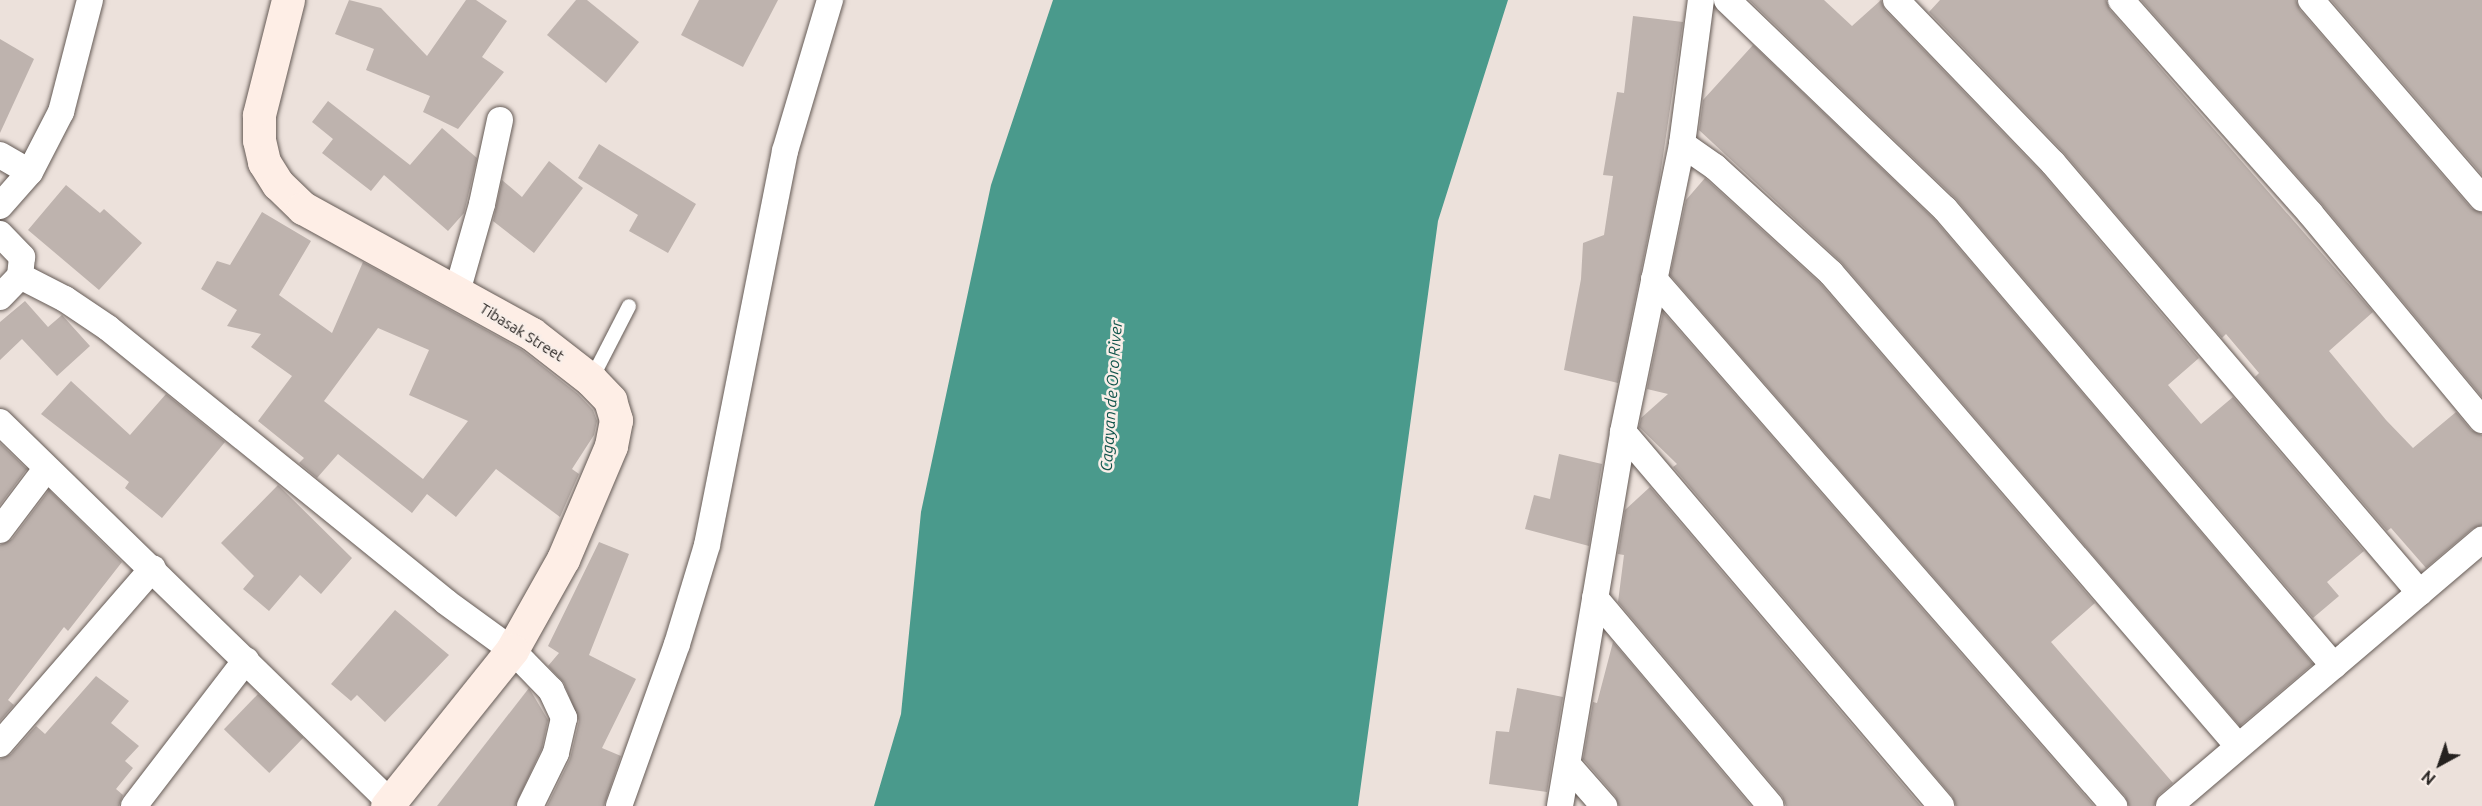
<!DOCTYPE html>
<style>
body{margin:0}
#map{position:relative;width:2482px;height:806px;overflow:hidden;background:#ece1db;font-family:Ubuntu,sans-serif}
div>[style]{position:absolute}
[style*='--x']{left:calc(var(--x)*1px);top:calc(var(--y)*1px);width:calc(var(--w)*1px);rotate:calc(var(--a)*1deg)}
.water>*{inset:0;background:#4a9a8c}
.building>*{inset:0;background:#beb3ae;transform-origin:0 0}
.roads{filter:drop-shadow(0 0 2px #655b56) drop-shadow(0 0 2px #655b56)}
.lane>*{height:14px;margin:-7px;padding:0 7px;transform-origin:7px;border-radius:7px;background:#fff}
.street>*{height:26px;margin:-13px;padding:0 13px;transform-origin:13px;border-radius:13px;background:#fff}
.secondary>*{height:33px;margin:-16.5px;padding:0 16.5px;transform-origin:16.5px;border-radius:16.5px;background:#feeee6}
span{translate:-50% -50%;white-space:nowrap;text-align:center;line-height:1.15;-webkit-text-stroke:5px #f9eee8;paint-order:stroke}
.street-label{font-size:15px;color:#25211f}
.water-label{font-size:16px;color:#11554c;font-style:italic}
.north{position:absolute;left:2410px;top:734px;width:60px;height:60px;-webkit-text-stroke:4px #f9eee8;paint-order:stroke;rotate:220deg;font-size:16px;font-weight:700;line-height:24px;text-align:center;color:#25211f}
.north::after{content:'';display:block;margin:auto;width:21px;height:27px;background:#25211f;clip-path:polygon(50% 0,100% 100%,50% 72%,0 100%)}
</style>
<div id="map">
<div class="water">
<i style="clip-path:polygon(1053px 0,1508px 0,1438px 221px,1358px 806px,874px 806px,901px 714px,921px 512px,991px 185px)"></i>
</div>
<div class="building">
<i style="clip-path:polygon(349px 0,381px 8px,427px 56px,466px 0,476px 0,507px 21px,482px 57px,504px 72px,458px 129px,423px 112px,430px 96px,366px 70px,374px 49px,335px 34px)"></i>
<i style="clip-path:polygon(576px 0,587px 0,639px 42px,606px 83px,547px 35px)"></i>
<i style="clip-path:polygon(699px 0,778px 0,743px 67px,681px 35px)"></i>
<i style="clip-path:polygon(1749px 0,1824px 0,1852px 26px,1881px 0,1885px 10px,2042px 173px,2199px 358px,2168px 385px,2201px 424px,2233px 397px,2364px 551px,2327px 582px,2339px 596px,2313px 618px,1956px 199px)"></i>
<i style="clip-path:polygon(1940px 0,2106px 0,2110px 10px,2373px 312px,2329px 351px,2386px 420px,2413px 448px,2456px 412px,2471px 430px,2482px 435px,2482px 525px,2472px 529px,2426px 568px,2391px 528px,2387px 531px,2255px 377px,2259px 373px,2226px 334px,2222px 338px,2064px 153px,1929px 12px)"></i>
<i style="clip-path:polygon(2141px 0,2296px 0,2300px 10px,2471px 208px,2482px 213px,2482px 397px,2321px 203px)"></i>
<i style="clip-path:polygon(2331px 0,2482px 0,2482px 175px)"></i>
<i style="clip-path:polygon(1633px 16px,1683px 22px,1659px 183px,1618px 383px,1564px 370px,1581px 279px,1583px 243px,1604px 235px,1613px 176px,1603px 175px,1617px 92px,1624px 93px)"></i>
<i style="clip-path:polygon(0 39px,34px 59px,0 133px)"></i>
<i style="clip-path:polygon(1753px 45px,1934px 219px,2313px 664px,2240px 726px,1842px 263px,1699px 130px,1703px 100px)"></i>
<i style="clip-path:polygon(328px 101px,410px 165px,442px 128px,477px 158px,464px 213px,448px 231px,384px 175px,371px 191px,322px 153px,333px 139px,312px 122px)"></i>
<i style="clip-path:polygon(599px 144px,696px 204px,668px 253px,629px 231px,638px 215px,578px 178px)"></i>
<i style="clip-path:polygon(549px 161px,583px 188px,534px 253px,493px 221px,502px 180px,522px 197px)"></i>
<i style="clip-path:polygon(1705px 178px,1820px 283px,2095px 603px,2051px 642px,2173px 783px,2159px 795px,2154px 806px,2129px 806px,2125px 796px,1670px 275px,1686px 200px)"></i>
<i style="clip-path:polygon(66px 185px,100px 213px,104px 209px,142px 243px,99px 290px,28px 230px)"></i>
<i style="clip-path:polygon(evenodd,262px 212px,311px 241px,279px 295px,332px 333px,363px 262px,522px 350px,578px 394px,593px 410px,597px 421px,594px 435px,572px 469px,579px 474px,560px 517px,496px 469px,456px 517px,427px 494px,412px 513px,338px 454px,317px 478px,299px 463px,304px 458px,258px 421px,292px 376px,251px 347px,261px 334px,227px 326px,237px 310px,201px 289px,217px 261px,230px 265px,262px 212px,378px 328px,429px 350px,409px 395px,468px 421px,423px 479px,324px 401px,378px 328px)"></i>
<i style="clip-path:polygon(25px 301px,48px 327px,62px 315px,90px 346px,57px 376px,22px 339px,0 360px,0 322px)"></i>
<i style="clip-path:polygon(1663px 312px,2094px 806px,1956px 806px,1952px 796px,1673px 467px,1677px 464px,1639px 427px,1641px 418px,1668px 394px,1647px 389px)"></i>
<i style="clip-path:polygon(71px 381px,130px 435px,166px 394px,225px 442px,162px 518px,125px 488px,129px 482px,41px 414px)"></i>
<i style="clip-path:polygon(0 443px,27px 469px,0 505px)"></i>
<i style="clip-path:polygon(1559px 454px,1602px 464px,1589px 546px,1525px 529px,1534px 495px,1550px 499px)"></i>
<i style="clip-path:polygon(278px 485px,352px 558px,321px 594px,300px 575px,269px 611px,243px 589px,254px 576px,221px 543px)"></i>
<i style="clip-path:polygon(1650px 487px,1921px 806px,1786px 806px,1782px 796px,1618px 602px,1624px 555px,1618px 554px,1625px 510px)"></i>
<i style="clip-path:polygon(49px 490px,122px 562px,68px 631px,64px 627px,8px 700px,14px 705px,0 721px,0 545px,12px 539px)"></i>
<i style="clip-path:polygon(599px 542px,629px 554px,589px 655px,636px 679px,602px 748px,621px 756px,604px 806px,547px 806px,570px 759px,579px 721px,564px 683px,548px 666px,559px 653px,548px 646px)"></i>
<i style="clip-path:polygon(395px 610px,449px 655px,385px 722px,357px 695px,351px 701px,331px 684px)"></i>
<i style="clip-path:polygon(1613px 642px,1751px 806px,1619px 806px,1615px 796px,1583px 759px,1593px 702px,1597px 703px)"></i>
<i style="clip-path:polygon(96px 676px,129px 701px,111px 723px,139px 746px,125px 761px,133px 768px,116px 789px,123px 795px,119px 806px,0 806px,0 759px,11px 754px,36px 726px,45px 734px)"></i>
<i style="clip-path:polygon(529px 688px,548px 720px,542px 748px,515px 806px,437px 806px)"></i>
<i style="clip-path:polygon(1517px 688px,1563px 697px,1547px 792px,1489px 784px,1496px 731px,1509px 732px)"></i>
<i style="left:258px;top:694px;width:63px;height:49px;rotate:44deg"></i>
</div>
<div class="roads">
<div class="lane">
<i style="--x:591;--y:380;--w:83;--a:-62.8"></i>
</div>
<div class="street">
<i style="--x:1727;--y:0;--w:302;--a:43.8"></i>
<i style="--x:1945;--y:209;--w:600;--a:49.6"></i>
<i style="--x:1896;--y:0;--w:226;--a:46.1"></i>
<i style="--x:2053;--y:163;--w:565;--a:49.52"></i>
<i style="--x:2121;--y:0;--w:285;--a:48.4"></i>
<i style="--x:2310;--y:213;--w:269;--a:50.3"></i>
<i style="--x:2311;--y:0;--w:262;--a:49.2"></i>
<i style="--x:1682;--y:144;--w:40;--a:34.9"></i>
<i style="--x:1715;--y:167;--w:157;--a:42.4"></i>
<i style="--x:1831;--y:273;--w:624;--a:49.29"></i>
<i style="--x:0;--y:155;--w:34;--a:30"></i>
<i style="--x:0;--y:206;--w:45;--a:-48.6"></i>
<i style="--x:30;--y:172;--w:68;--a:-62.7"></i>
<i style="--x:61;--y:112;--w:116;--a:-75.5"></i>
<i style="--x:0;--y:234;--w:32;--a:46"></i>
<i style="--x:22;--y:257;--w:19;--a:96"></i>
<i style="--x:20;--y:276;--w:51;--a:27.1"></i>
<i style="--x:65;--y:299;--w:52;--a:34"></i>
<i style="--x:108;--y:328;--w:435;--a:39"></i>
<i style="--x:446;--y:602;--w:82;--a:36"></i>
<i style="--x:512;--y:650;--w:56;--a:45.7"></i>
<i style="--x:551;--y:690;--w:31;--a:65"></i>
<i style="--x:564;--y:718;--w:36;--a:103"></i>
<i style="--x:556;--y:753;--w:59;--a:116.1"></i>
<i style="--x:1654;--y:279;--w:700;--a:48.88"></i>
<i style="--x:457;--y:292;--w:91;--a:-74.1"></i>
<i style="--x:482;--y:204;--w:86;--a:-77.9"></i>
<i style="--x:0;--y:297;--w:29;--a:-46"></i>
<i style="--x:0;--y:422;--w:545;--a:44.26"></i>
<i style="--x:1623;--y:432;--w:491;--a:49.6"></i>
<i style="--x:0;--y:530;--w:76;--a:-53"></i>
<i style="--x:1595;--y:598;--w:272;--a:49.8"></i>
<i style="--x:0;--y:744;--w:233;--a:-49"></i>
<i style="--x:1568;--y:765;--w:55;--a:48.7"></i>
<i style="--x:134;--y:806;--w:184;--a:-52.5"></i>
<i style="--x:619;--y:806;--w:172;--a:-70.3"></i>
<i style="--x:677;--y:644;--w:103;--a:-73.1"></i>
<i style="--x:707;--y:545;--w:402;--a:-78.8"></i>
<i style="--x:785;--y:151;--w:158;--a:-73.4"></i>
<i style="--x:1560;--y:806;--w:379;--a:-80.4"></i>
<i style="--x:1623;--y:432;--w:294;--a:-78.4"></i>
<i style="--x:1682;--y:144;--w:145;--a:-82.5"></i>
<i style="--x:2169;--y:806;--w:411;--a:-40.4"></i>
</div>
<div class="secondary">
<i style="--x:288;--y:0;--w:119;--a:104.2"></i>
<i style="--x:259;--y:115;--w:25;--a:90"></i>
<i style="--x:259;--y:140;--w:23;--a:77"></i>
<i style="--x:264;--y:162;--w:26;--a:58"></i>
<i style="--x:278;--y:184;--w:35;--a:44"></i>
<i style="--x:303;--y:208;--w:261;--a:28.8"></i>
<i style="--x:532;--y:334;--w:75;--a:37.9"></i>
<i style="--x:591;--y:380;--w:28;--a:46"></i>
<i style="--x:610;--y:400;--w:21;--a:73"></i>
<i style="--x:616;--y:420;--w:26;--a:101"></i>
<i style="--x:611;--y:446;--w:123;--a:113"></i>
<i style="--x:563;--y:559;--w:104;--a:119.3"></i>
<i style="--x:512;--y:650;--w:200;--a:128.7"></i>
</div>
</div>
<div class="street-label">
<span style="left:522px;top:332px;rotate:32deg">Tibasak Street</span>
</div>
<div class="water-label">
<span style="left:1111px;top:396px;rotate:-86deg">Cagayan de Oro River</span>
</div>
<div class="north">N</div>
</div>
